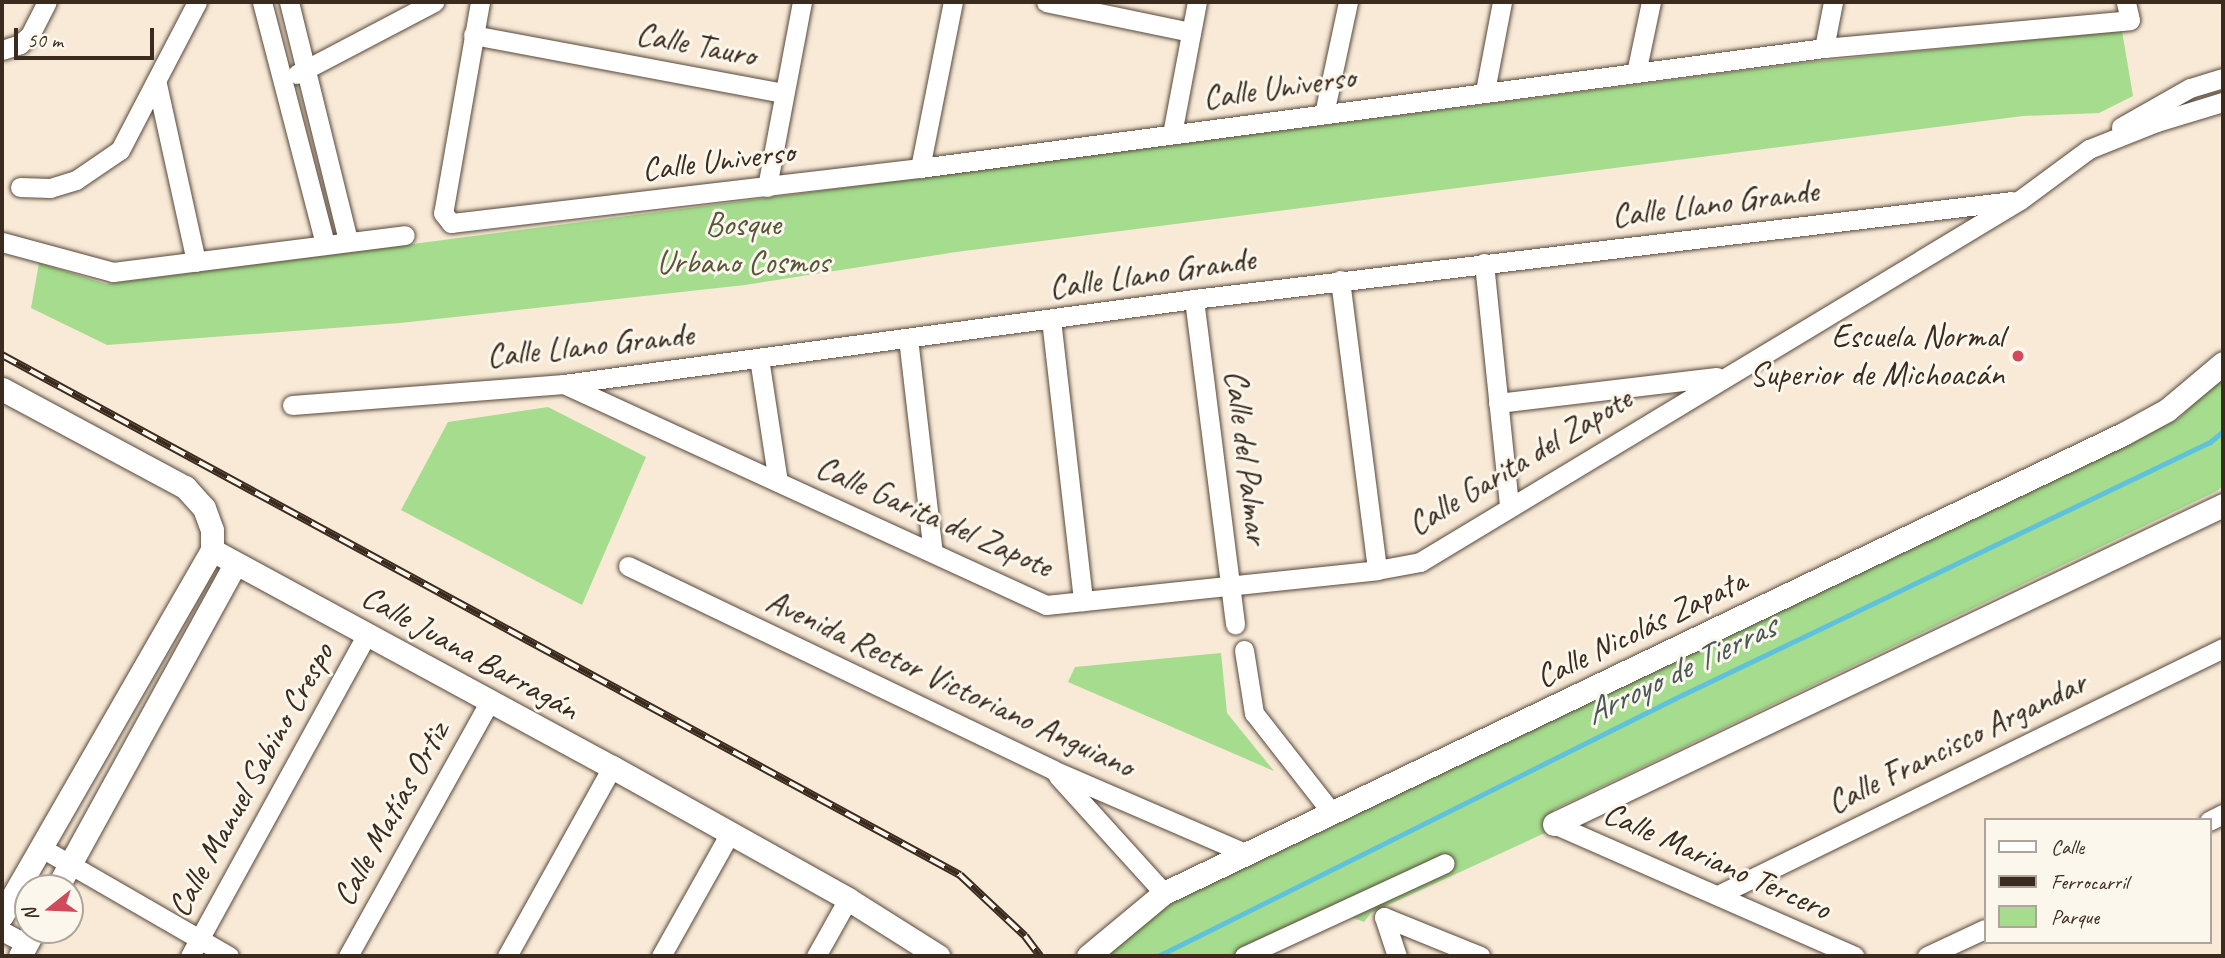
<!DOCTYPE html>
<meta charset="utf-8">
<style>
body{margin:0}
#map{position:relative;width:2225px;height:958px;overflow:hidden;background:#f8ead7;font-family:Caveat,sans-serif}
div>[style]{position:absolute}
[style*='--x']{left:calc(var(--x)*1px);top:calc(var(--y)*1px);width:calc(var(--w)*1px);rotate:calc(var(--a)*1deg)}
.green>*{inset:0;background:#a5dc8d}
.stream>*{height:5px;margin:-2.5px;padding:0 2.5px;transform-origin:2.5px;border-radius:2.5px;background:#5fc2dd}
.roads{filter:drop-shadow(0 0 2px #57473a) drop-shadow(0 0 2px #57473a)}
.minor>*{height:19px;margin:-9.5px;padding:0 9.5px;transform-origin:9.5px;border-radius:9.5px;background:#fff}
.tertiary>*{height:23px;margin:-11.5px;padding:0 11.5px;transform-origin:11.5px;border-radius:11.5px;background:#fff}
.rail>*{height:8px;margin-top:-4px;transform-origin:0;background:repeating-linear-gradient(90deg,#fbf7ec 0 16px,#3b2a1e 0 32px);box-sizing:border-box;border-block:2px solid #3b2a1e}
.dots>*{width:19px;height:19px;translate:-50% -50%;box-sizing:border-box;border:4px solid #fbf7ec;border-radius:50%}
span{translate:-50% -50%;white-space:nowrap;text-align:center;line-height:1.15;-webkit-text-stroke:6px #fbf7ec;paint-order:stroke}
.street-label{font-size:33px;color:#3b2a1e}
.park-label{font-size:33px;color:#56563a}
.poi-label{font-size:33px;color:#3b2a1e}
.right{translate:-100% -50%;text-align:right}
.water-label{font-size:35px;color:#465857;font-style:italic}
.frame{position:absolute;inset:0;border:4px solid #3b2a1e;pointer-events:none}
.legend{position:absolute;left:1984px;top:818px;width:228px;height:126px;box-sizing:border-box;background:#fbf7ec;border:2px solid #aea59a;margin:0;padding:9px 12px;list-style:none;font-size:21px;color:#3b2a1e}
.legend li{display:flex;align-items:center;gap:14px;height:35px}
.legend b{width:35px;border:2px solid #aea59a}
.north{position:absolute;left:14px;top:874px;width:70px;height:70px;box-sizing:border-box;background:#fbf7ec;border:2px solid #aea59a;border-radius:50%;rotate:252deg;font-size:19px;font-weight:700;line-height:28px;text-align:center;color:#3b2a1e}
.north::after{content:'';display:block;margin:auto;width:24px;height:32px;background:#d1495b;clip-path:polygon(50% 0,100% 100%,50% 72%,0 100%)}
.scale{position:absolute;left:14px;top:28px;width:140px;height:32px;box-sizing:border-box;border:4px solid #3b2a1e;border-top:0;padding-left:9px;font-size:21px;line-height:24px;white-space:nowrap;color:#3b2a1e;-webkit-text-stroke:5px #fbf7ec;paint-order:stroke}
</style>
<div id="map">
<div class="green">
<i style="clip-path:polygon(2122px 31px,2133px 96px,2099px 113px,2023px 116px,956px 252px,745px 285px,400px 323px,107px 345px,31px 308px,39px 263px,106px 284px,1809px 62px)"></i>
<i style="clip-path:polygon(2223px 375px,2223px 486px,2217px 491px,1553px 810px,1547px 832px,1371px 913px,1364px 922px,1348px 916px,1267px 956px,1098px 956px,1166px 904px,2134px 442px,2179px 418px)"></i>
<i style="clip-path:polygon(548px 407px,646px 457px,582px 605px,401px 510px,448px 422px)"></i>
<i style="clip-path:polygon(1221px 653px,1227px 713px,1274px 771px,1068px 682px,1075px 667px)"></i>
</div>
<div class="stream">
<i style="--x:1158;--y:956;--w:588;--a:-26.48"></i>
<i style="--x:1684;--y:694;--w:583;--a:-25.6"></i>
<i style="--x:2210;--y:442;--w:17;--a:-40"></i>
</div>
<div class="roads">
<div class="minor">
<i style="--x:262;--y:2;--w:250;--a:75.4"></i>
<i style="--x:289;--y:2;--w:246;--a:76.1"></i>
<i style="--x:480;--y:2;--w:214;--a:99.9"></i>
<i style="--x:443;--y:213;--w:13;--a:51"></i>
<i style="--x:451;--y:223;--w:472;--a:-6.7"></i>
<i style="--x:920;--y:168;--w:912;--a:-7.56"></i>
<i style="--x:1824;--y:48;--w:307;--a:-5.2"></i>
<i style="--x:2130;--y:20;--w:18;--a:-103"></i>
<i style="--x:1046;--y:2;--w:148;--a:11.7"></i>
<i style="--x:473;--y:35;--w:315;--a:10.6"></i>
<i style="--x:1824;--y:48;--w:47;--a:-78.9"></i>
<i style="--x:2;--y:50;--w:19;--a:-18"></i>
<i style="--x:20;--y:44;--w:13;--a:-42"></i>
<i style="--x:30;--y:35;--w:37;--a:-63"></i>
<i style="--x:1636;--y:73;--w:73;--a:-78.1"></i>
<i style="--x:297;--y:74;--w:155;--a:-27.7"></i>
<i style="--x:157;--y:84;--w:182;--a:77.6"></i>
<i style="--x:1485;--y:91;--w:91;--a:-79.2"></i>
<i style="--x:1324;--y:114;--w:115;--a:-77.9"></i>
<i style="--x:2121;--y:127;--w:79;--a:-29.5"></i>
<i style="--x:2190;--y:88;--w:34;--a:-17"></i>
<i style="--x:1172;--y:134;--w:134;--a:-79.3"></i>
<i style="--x:920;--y:168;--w:169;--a:-78.8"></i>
<i style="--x:20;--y:187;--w:30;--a:2"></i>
<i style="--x:50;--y:188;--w:27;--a:-17"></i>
<i style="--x:76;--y:180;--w:53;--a:-34.3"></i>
<i style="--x:120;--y:150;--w:167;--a:-62.5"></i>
<i style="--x:767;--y:187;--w:188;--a:-79.3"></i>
<i style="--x:2;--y:242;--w:115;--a:15.1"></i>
<i style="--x:113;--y:272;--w:294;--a:-7.2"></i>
<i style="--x:1484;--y:263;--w:245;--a:84.1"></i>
<i style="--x:1340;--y:280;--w:292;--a:82.7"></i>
<i style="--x:1194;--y:299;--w:328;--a:82.8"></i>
<i style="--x:1051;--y:319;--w:284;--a:83.5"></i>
<i style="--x:908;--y:338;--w:216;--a:83.4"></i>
<i style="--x:759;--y:358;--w:125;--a:81.3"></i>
<i style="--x:564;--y:384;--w:530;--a:24.63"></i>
<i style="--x:1046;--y:605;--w:333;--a:-6"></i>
<i style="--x:1377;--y:570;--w:44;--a:-10.5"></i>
<i style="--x:1420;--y:562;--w:701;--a:-31.1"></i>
<i style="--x:2020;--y:200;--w:86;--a:-36.5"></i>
<i style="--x:2089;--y:149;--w:73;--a:-21.7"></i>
<i style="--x:2157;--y:122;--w:69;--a:-16.9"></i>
<i style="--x:1498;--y:403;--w:220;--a:-6.8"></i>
<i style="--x:292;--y:405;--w:273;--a:-4.4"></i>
<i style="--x:564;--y:384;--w:636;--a:-7.68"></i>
<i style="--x:1194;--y:299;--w:824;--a:-6.83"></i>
<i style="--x:628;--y:566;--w:471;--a:25.6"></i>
<i style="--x:1053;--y:770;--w:211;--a:23.4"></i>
<i style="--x:1244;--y:650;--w:64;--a:81"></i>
<i style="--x:1254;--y:713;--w:128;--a:52"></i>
<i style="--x:1058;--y:776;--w:158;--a:47.8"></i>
<i style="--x:2209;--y:821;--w:16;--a:-27"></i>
<i style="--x:1554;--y:824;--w:328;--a:23.7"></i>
<i style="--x:40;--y:847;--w:218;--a:30"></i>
<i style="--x:1718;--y:895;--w:562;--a:-26.06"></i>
<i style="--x:1384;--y:917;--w:104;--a:22.1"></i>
<i style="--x:1384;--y:917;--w:41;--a:71.6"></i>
<i style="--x:2;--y:931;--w:27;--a:28"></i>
<i style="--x:190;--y:956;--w:367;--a:-61.2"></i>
<i style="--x:348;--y:956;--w:290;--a:-60.9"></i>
<i style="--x:507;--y:956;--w:216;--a:-60.9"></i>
<i style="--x:661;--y:956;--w:139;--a:-60.7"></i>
<i style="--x:816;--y:956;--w:65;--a:-60.7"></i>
<i style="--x:1244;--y:956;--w:221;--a:-24.8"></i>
<i style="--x:1927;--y:956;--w:64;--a:-25"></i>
</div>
<div class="tertiary">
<i style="--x:2;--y:389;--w:208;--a:28.2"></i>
<i style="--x:185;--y:487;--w:28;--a:48"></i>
<i style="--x:204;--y:508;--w:23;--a:70"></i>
<i style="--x:212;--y:530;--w:20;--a:90"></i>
<i style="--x:212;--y:550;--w:421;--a:119.9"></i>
<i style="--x:212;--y:550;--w:455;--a:28.5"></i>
<i style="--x:612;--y:767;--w:270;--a:29.2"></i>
<i style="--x:848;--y:899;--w:107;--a:32.3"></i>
<i style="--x:1554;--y:824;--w:741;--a:-25.49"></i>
<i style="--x:57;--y:888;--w:370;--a:-61.2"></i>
<i style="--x:20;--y:956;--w:30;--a:-62"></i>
<i style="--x:1088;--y:956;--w:99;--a:-39.7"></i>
<i style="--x:1164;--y:893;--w:1063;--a:-25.58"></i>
<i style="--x:2123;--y:434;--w:50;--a:-28.6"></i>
<i style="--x:2167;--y:410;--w:73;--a:-40"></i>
</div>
</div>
<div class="rail">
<i style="--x:2;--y:355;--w:1090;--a:28.49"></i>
<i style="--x:960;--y:875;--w:89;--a:43.2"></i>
<i style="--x:1025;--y:936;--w:25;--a:53"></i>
</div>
<div class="dots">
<i style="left:2018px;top:356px;background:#d1495b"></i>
</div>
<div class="street-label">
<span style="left:696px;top:45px;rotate:11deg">Calle Tauro</span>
<span style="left:1279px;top:88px;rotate:-8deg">Calle Universo</span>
<span style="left:718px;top:161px;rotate:-7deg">Calle Universo</span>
<span style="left:1715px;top:204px;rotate:-7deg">Calle Llano Grande</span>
<span style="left:1152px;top:274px;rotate:-8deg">Calle Llano Grande</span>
<span style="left:590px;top:346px;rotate:-6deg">Calle Llano Grande</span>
<span style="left:1246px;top:457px;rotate:83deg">Calle del Palmar</span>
<span style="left:1520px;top:462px;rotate:-31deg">Calle Garita del Zapote</span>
<span style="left:934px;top:517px;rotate:24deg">Calle Garita del Zapote</span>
<span style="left:1641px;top:629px;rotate:-26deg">Calle Nicolás Zapata</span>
<span style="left:470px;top:653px;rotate:29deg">Calle Juana Barragán</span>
<span style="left:950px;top:684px;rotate:25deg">Avenida Rector Victoriano Anguiano</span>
<span style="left:1957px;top:743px;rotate:-26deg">Calle Francisco Argandar</span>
<span style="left:251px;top:780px;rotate:-61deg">Calle Manuel Sabino Crespo</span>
<span style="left:391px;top:814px;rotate:-61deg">Calle Matías Ortiz</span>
<span style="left:1717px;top:861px;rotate:24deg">Calle Mariano Tercero</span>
</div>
<div class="park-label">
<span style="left:743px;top:244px">Bosque<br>Urbano Cosmos</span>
</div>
<div class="poi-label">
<span class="right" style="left:2004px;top:356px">Escuela Normal<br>Superior de Michoacán</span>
</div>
<div class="water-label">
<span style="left:1680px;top:670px;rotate:-26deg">Arroyo de Tierras</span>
</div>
<div class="frame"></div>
<ul class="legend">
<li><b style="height:9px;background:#fff"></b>Calle</li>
<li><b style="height:9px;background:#3b2a1e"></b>Ferrocarril</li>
<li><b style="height:19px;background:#a5dc8d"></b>Parque</li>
</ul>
<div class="north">N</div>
<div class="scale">50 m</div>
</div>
